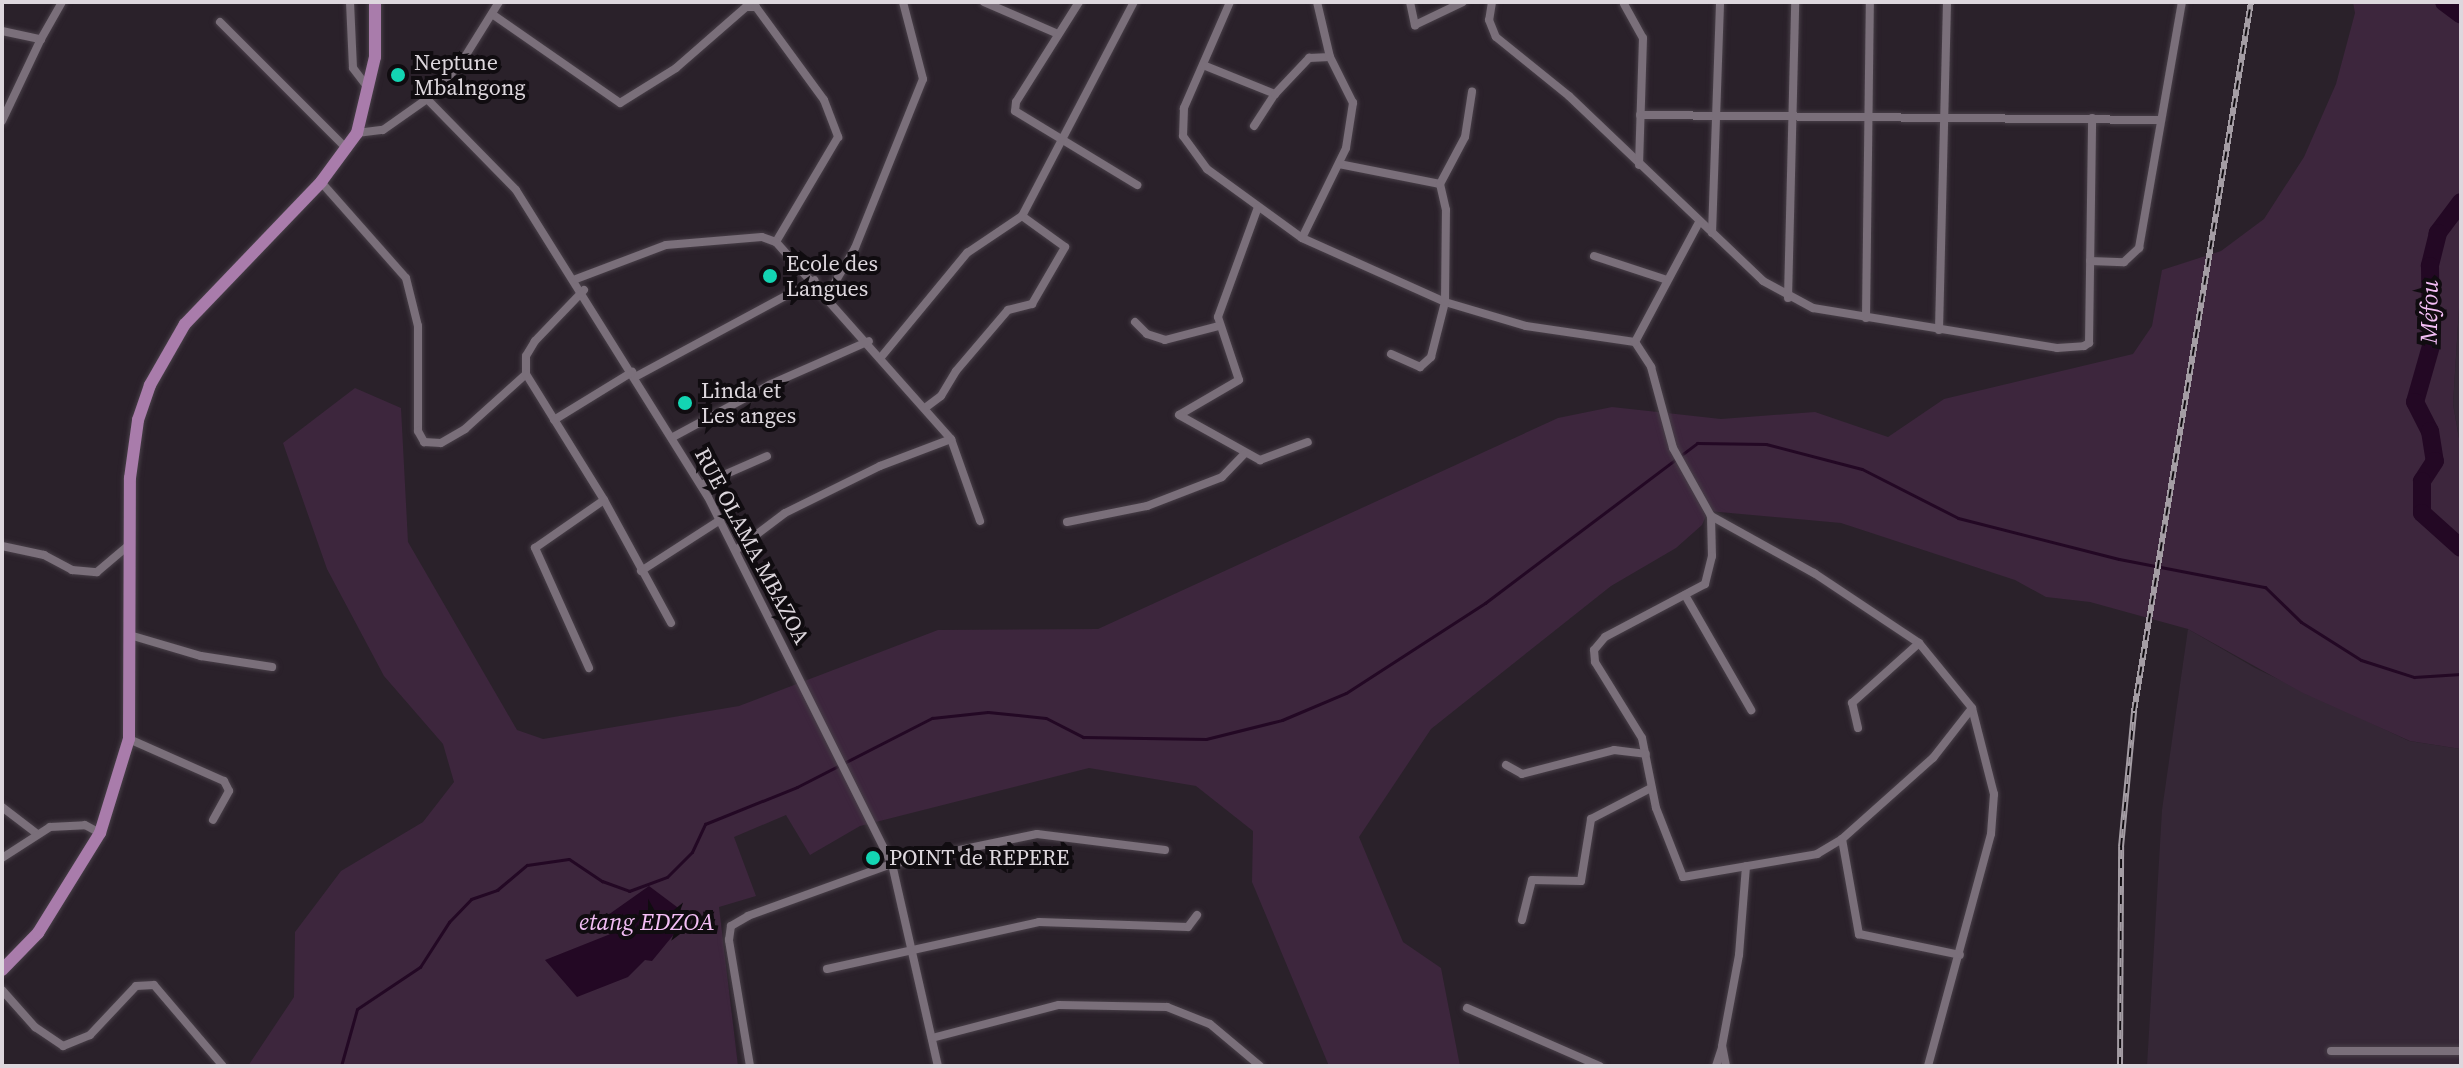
<!DOCTYPE html>
<meta charset="utf-8">
<style>
body{margin:0}
#map{position:relative;width:2463px;height:1068px;overflow:hidden;background:#2a212a;font-family:"Source Serif 4",serif}
div>[style]{position:absolute}
[style*='--x']{left:calc(var(--x)*1px);top:calc(var(--y)*1px);width:calc(var(--w)*1px);rotate:calc(var(--a)*1deg)}
.built>*{inset:0;background:#352736}
.green>*{inset:0;background:#3d263d}
.water>*{inset:0;background:#230824}
.stream>*{height:3px;margin:-1.5px;padding:0 1.5px;transform-origin:1.5px;border-radius:1.5px;background:#230824}
.river>*{height:18px;margin:-9px;padding:0 9px;transform-origin:9px;border-radius:9px;background:#230824}
.roads{filter:drop-shadow(0 0 2px #483f48) drop-shadow(0 0 2px #483f48)}
.minor>*{height:8px;margin:-4px;padding:0 4px;transform-origin:4px;border-radius:4px;background:#7a6f7a}
.primary>*{height:12px;margin:-6px;padding:0 6px;transform-origin:6px;border-radius:6px;background:#a97cab}
.rail>*{height:6px;margin-top:-3px;transform-origin:0;background:repeating-linear-gradient(90deg,#100c10 0 9px,#a49da4 0 18px);box-sizing:border-box;border-block:2px solid #a49da4}
.dots>*{width:22px;height:22px;translate:-50% -50%;box-sizing:border-box;border:4px solid #100c10;border-radius:50%}
span{translate:-50% -50%;white-space:nowrap;text-align:center;line-height:1.15;-webkit-text-stroke:8px #100c10;paint-order:stroke}
.poi-label{font-size:22px;color:#ddd7dd}
.left{translate:0 -50%;text-align:left}
.street-label{font-size:22px;color:#ddd7dd}
.water-label{font-size:24px;color:#f3bef5;font-style:italic}
.frame{position:absolute;inset:0;border:4px solid #ddd7dd;pointer-events:none}
</style>
<div id="map">
<div class="built">
<i style="clip-path:polygon(2461px 276px,2461px 450px,2453px 404px)"></i>
<i style="clip-path:polygon(2188px 629px,2255px 668px,2409px 741px,2461px 749px,2461px 1066px,2147px 1066px,2162px 810px)"></i>
</div>
<div class="green">
<i style="clip-path:polygon(2353px 2px,2461px 2px,2461px 276px,2453px 404px,2461px 450px,2461px 749px,2410px 741px,2303px 693px,2188px 629px,2090px 602px,2046px 597px,2015px 580px,1841px 523px,1708px 511px,1702px 525px,1676px 548px,1611px 586px,1431px 729px,1359px 837px,1403px 942px,1441px 968px,1460px 1066px,1329px 1066px,1252px 882px,1253px 831px,1196px 786px,1089px 768px,860px 826px,810px 855px,786px 815px,734px 837px,756px 896px,719px 907px,738px 1066px,248px 1066px,294px 997px,295px 932px,341px 871px,423px 822px,454px 782px,443px 744px,384px 676px,327px 569px,283px 443px,355px 388px,401px 408px,408px 542px,517px 730px,543px 739px,739px 706px,938px 630px,1098px 629px,1558px 418px,1612px 407px,1721px 419px,1815px 412px,1888px 437px,1944px 399px,2133px 354px,2152px 326px,2162px 270px,2221px 251px,2264px 219px,2304px 157px,2336px 84px,2355px 13px)"></i>
</div>
<div class="water">
<i style="clip-path:polygon(649px 886px,689px 916px,652px 961px,645px 960px,628px 977px,577px 997px,545px 960px,618px 931px,608px 915px)"></i>
</div>
<div class="stream">
<i style="--x:341;--y:1066;--w:59;--a:-74.3"></i>
<i style="--x:357;--y:1009;--w:76;--a:-33.7"></i>
<i style="--x:420;--y:967;--w:54;--a:-57.2"></i>
<i style="--x:449;--y:922;--w:32;--a:-46"></i>
<i style="--x:471;--y:899;--w:28;--a:-19"></i>
<i style="--x:497;--y:890;--w:39;--a:-40"></i>
<i style="--x:527;--y:865;--w:42;--a:-8.1"></i>
<i style="--x:569;--y:859;--w:40;--a:34"></i>
<i style="--x:602;--y:881;--w:29;--a:20"></i>
<i style="--x:629;--y:891;--w:40;--a:-20.2"></i>
<i style="--x:667;--y:877;--w:35;--a:-45"></i>
<i style="--x:692;--y:852;--w:31;--a:-65"></i>
<i style="--x:705;--y:824;--w:99;--a:-21.9"></i>
<i style="--x:797;--y:787;--w:152;--a:-27.1"></i>
<i style="--x:932;--y:718;--w:56;--a:-6.1"></i>
<i style="--x:988;--y:712;--w:58;--a:5.9"></i>
<i style="--x:1046;--y:718;--w:42;--a:27.2"></i>
<i style="--x:1083;--y:737;--w:123;--a:0.9"></i>
<i style="--x:1206;--y:739;--w:78;--a:-14"></i>
<i style="--x:1282;--y:720;--w:69;--a:-22.9"></i>
<i style="--x:1346;--y:693;--w:166;--a:-32.9"></i>
<i style="--x:1485;--y:603;--w:266;--a:-37"></i>
<i style="--x:1697;--y:443;--w:69;--a:0.8"></i>
<i style="--x:1766;--y:444;--w:99;--a:14.6"></i>
<i style="--x:1862;--y:469;--w:108;--a:27"></i>
<i style="--x:1958;--y:518;--w:166;--a:14.3"></i>
<i style="--x:2119;--y:559;--w:149;--a:10.9"></i>
<i style="--x:2265;--y:587;--w:50;--a:44.2"></i>
<i style="--x:2301;--y:622;--w:71;--a:32.3"></i>
<i style="--x:2361;--y:660;--w:56;--a:17.8"></i>
<i style="--x:2414;--y:677;--w:47;--a:-3.7"></i>
</div>
<div class="river">
<i style="--x:2444;--y:2;--w:21;--a:37"></i>
<i style="--x:2461;--y:202;--w:39;--a:127"></i>
<i style="--x:2438;--y:233;--w:34;--a:104"></i>
<i style="--x:2430;--y:266;--w:80;--a:89.3"></i>
<i style="--x:2431;--y:346;--w:58;--a:105.9"></i>
<i style="--x:2415;--y:402;--w:33;--a:63"></i>
<i style="--x:2430;--y:431;--w:30;--a:81"></i>
<i style="--x:2435;--y:461;--w:24;--a:123"></i>
<i style="--x:2422;--y:481;--w:32;--a:90"></i>
<i style="--x:2422;--y:513;--w:52;--a:41.9"></i>
</div>
<div class="roads">
<div class="minor">
<i style="--x:350;--y:2;--w:66;--a:87.4"></i>
<i style="--x:353;--y:68;--w:25;--a:53"></i>
<i style="--x:984;--y:2;--w:81;--a:23.4"></i>
<i style="--x:1079;--y:2;--w:118;--a:122.2"></i>
<i style="--x:1016;--y:102;--w:9;--a:96"></i>
<i style="--x:1015;--y:111;--w:143;--a:31.2"></i>
<i style="--x:1230;--y:2;--w:116;--a:113.5"></i>
<i style="--x:1184;--y:108;--w:28;--a:92"></i>
<i style="--x:1183;--y:136;--w:41;--a:54"></i>
<i style="--x:1207;--y:169;--w:117;--a:36"></i>
<i style="--x:1302;--y:238;--w:157;--a:24.1"></i>
<i style="--x:1445;--y:302;--w:84;--a:16.5"></i>
<i style="--x:1526;--y:326;--w:110;--a:8.4"></i>
<i style="--x:1635;--y:342;--w:30;--a:57"></i>
<i style="--x:1651;--y:367;--w:84;--a:74.8"></i>
<i style="--x:1673;--y:448;--w:78;--a:60.8"></i>
<i style="--x:1711;--y:516;--w:118;--a:29"></i>
<i style="--x:1814;--y:573;--w:126;--a:33.7"></i>
<i style="--x:1919;--y:643;--w:84;--a:50.8"></i>
<i style="--x:1972;--y:708;--w:89;--a:75.7"></i>
<i style="--x:1994;--y:794;--w:40;--a:94.3"></i>
<i style="--x:1991;--y:834;--w:240;--a:105.2"></i>
<i style="--x:1410;--y:2;--w:24;--a:78"></i>
<i style="--x:1415;--y:25;--w:53;--a:-25.6"></i>
<i style="--x:1492;--y:2;--w:18;--a:99"></i>
<i style="--x:1489;--y:20;--w:18;--a:68"></i>
<i style="--x:1496;--y:37;--w:94;--a:38.9"></i>
<i style="--x:1569;--y:96;--w:268;--a:43.6"></i>
<i style="--x:1763;--y:281;--w:57;--a:28.4"></i>
<i style="--x:1813;--y:308;--w:247;--a:9.3"></i>
<i style="--x:2057;--y:348;--w:27;--a:-4"></i>
<i style="--x:2084;--y:346;--w:6;--a:-31"></i>
<i style="--x:2089;--y:343;--w:225;--a:-89.2"></i>
<i style="--x:1624;--y:4;--w:39;--a:61"></i>
<i style="--x:1643;--y:38;--w:127;--a:91.8"></i>
<i style="--x:492;--y:14;--w:156;--a:34.8"></i>
<i style="--x:620;--y:103;--w:66;--a:-32"></i>
<i style="--x:676;--y:68;--w:93;--a:-41.1"></i>
<i style="--x:746;--y:7;--w:10;--a:0"></i>
<i style="--x:756;--y:7;--w:115;--a:53.8"></i>
<i style="--x:824;--y:100;--w:40;--a:69"></i>
<i style="--x:838;--y:137;--w:122;--a:120.6"></i>
<i style="--x:220;--y:22;--w:180;--a:45"></i>
<i style="--x:2;--y:31;--w:40;--a:12"></i>
<i style="--x:41;--y:39;--w:43;--a:-60.4"></i>
<i style="--x:1203;--y:65;--w:78;--a:21.9"></i>
<i style="--x:427;--y:99;--w:127;--a:45.6"></i>
<i style="--x:516;--y:190;--w:362;--a:58"></i>
<i style="--x:708;--y:497;--w:411;--a:63.4"></i>
<i style="--x:892;--y:864;--w:207;--a:77.2"></i>
<i style="--x:1640;--y:115;--w:520;--a:0.55"></i>
<i style="--x:2;--y:121;--w:91;--a:-64.6"></i>
<i style="--x:1254;--y:126;--w:38;--a:-57"></i>
<i style="--x:1275;--y:94;--w:50;--a:-46.6"></i>
<i style="--x:1309;--y:58;--w:21;--a:-3"></i>
<i style="--x:357;--y:133;--w:26;--a:-7"></i>
<i style="--x:383;--y:130;--w:54;--a:-35.2"></i>
<i style="--x:427;--y:99;--w:50;--a:-46.6"></i>
<i style="--x:461;--y:63;--w:72;--a:-58.1"></i>
<i style="--x:1339;--y:164;--w:103;--a:11.2"></i>
<i style="--x:321;--y:182;--w:128;--a:48.5"></i>
<i style="--x:406;--y:278;--w:49;--a:76"></i>
<i style="--x:418;--y:326;--w:105;--a:90"></i>
<i style="--x:418;--y:431;--w:13;--a:61"></i>
<i style="--x:424;--y:442;--w:17;--a:3"></i>
<i style="--x:441;--y:443;--w:28;--a:-30"></i>
<i style="--x:465;--y:429;--w:82;--a:-42"></i>
<i style="--x:1258;--y:207;--w:117;--a:110"></i>
<i style="--x:1218;--y:317;--w:66;--a:71.6"></i>
<i style="--x:1239;--y:380;--w:69;--a:149.7"></i>
<i style="--x:1179;--y:415;--w:93;--a:29.1"></i>
<i style="--x:1260;--y:460;--w:51;--a:-20.6"></i>
<i style="--x:1712;--y:233;--w:231;--a:-88"></i>
<i style="--x:1302;--y:238;--w:100;--a:-63.9"></i>
<i style="--x:1346;--y:148;--w:46;--a:-81.2"></i>
<i style="--x:1353;--y:103;--w:51;--a:-116.6"></i>
<i style="--x:1330;--y:57;--w:57;--a:-103.3"></i>
<i style="--x:1594;--y:256;--w:77;--a:18.2"></i>
<i style="--x:2090;--y:261;--w:34;--a:2"></i>
<i style="--x:2124;--y:262;--w:21;--a:-43"></i>
<i style="--x:2139;--y:248;--w:250;--a:-80.1"></i>
<i style="--x:576;--y:279;--w:96;--a:-20.7"></i>
<i style="--x:666;--y:245;--w:96;--a:-4.8"></i>
<i style="--x:762;--y:237;--w:15;--a:20"></i>
<i style="--x:776;--y:242;--w:264;--a:48.4"></i>
<i style="--x:951;--y:439;--w:87;--a:70.5"></i>
<i style="--x:584;--y:290;--w:71;--a:133.9"></i>
<i style="--x:535;--y:341;--w:17;--a:121"></i>
<i style="--x:526;--y:356;--w:18;--a:90"></i>
<i style="--x:526;--y:374;--w:148;--a:58.2"></i>
<i style="--x:604;--y:500;--w:140;--a:61.4"></i>
<i style="--x:826;--y:298;--w:58;--a:-59.9"></i>
<i style="--x:855;--y:248;--w:182;--a:-68.1"></i>
<i style="--x:923;--y:79;--w:80;--a:-104.6"></i>
<i style="--x:1788;--y:298;--w:296;--a:-88.6"></i>
<i style="--x:1866;--y:318;--w:316;--a:-89.3"></i>
<i style="--x:1135;--y:322;--w:17;--a:45"></i>
<i style="--x:1147;--y:334;--w:19;--a:18"></i>
<i style="--x:1165;--y:340;--w:56;--a:-14.5"></i>
<i style="--x:1939;--y:330;--w:328;--a:-88.6"></i>
<i style="--x:1635;--y:342;--w:136;--a:-61.9"></i>
<i style="--x:1391;--y:354;--w:32;--a:24"></i>
<i style="--x:1420;--y:367;--w:15;--a:-42"></i>
<i style="--x:1431;--y:357;--w:57;--a:-75.7"></i>
<i style="--x:1445;--y:302;--w:92;--a:-89.4"></i>
<i style="--x:1446;--y:210;--w:27;--a:-103"></i>
<i style="--x:1440;--y:184;--w:53;--a:-62"></i>
<i style="--x:1465;--y:137;--w:46;--a:-81.2"></i>
<i style="--x:882;--y:356;--w:134;--a:-50.5"></i>
<i style="--x:967;--y:253;--w:66;--a:-33.9"></i>
<i style="--x:635;--y:377;--w:204;--a:-28.3"></i>
<i style="--x:925;--y:408;--w:20;--a:-37"></i>
<i style="--x:941;--y:396;--w:29;--a:-59"></i>
<i style="--x:956;--y:371;--w:80;--a:-49.6"></i>
<i style="--x:1008;--y:310;--w:25;--a:-14"></i>
<i style="--x:1032;--y:304;--w:66;--a:-59.9"></i>
<i style="--x:1065;--y:247;--w:53;--a:-144.2"></i>
<i style="--x:1022;--y:216;--w:242;--a:-62.4"></i>
<i style="--x:554;--y:420;--w:92;--a:-31.6"></i>
<i style="--x:673;--y:437;--w:109;--a:-28.4"></i>
<i style="--x:769;--y:385;--w:109;--a:-23.7"></i>
<i style="--x:701;--y:485;--w:72;--a:-23.7"></i>
<i style="--x:1711;--y:516;--w:40;--a:88.6"></i>
<i style="--x:1712;--y:556;--w:29;--a:104"></i>
<i style="--x:1705;--y:584;--w:113;--a:152.1"></i>
<i style="--x:1605;--y:637;--w:17;--a:130"></i>
<i style="--x:1594;--y:650;--w:12;--a:85"></i>
<i style="--x:1595;--y:662;--w:89;--a:58.3"></i>
<i style="--x:1642;--y:738;--w:71;--a:78.7"></i>
<i style="--x:1656;--y:808;--w:74;--a:68.6"></i>
<i style="--x:1683;--y:877;--w:136;--a:-9.7"></i>
<i style="--x:1817;--y:854;--w:29;--a:-31"></i>
<i style="--x:1842;--y:839;--w:122;--a:-41.7"></i>
<i style="--x:1933;--y:758;--w:63;--a:-52"></i>
<i style="--x:1067;--y:522;--w:82;--a:-11.3"></i>
<i style="--x:1147;--y:506;--w:80;--a:-21.1"></i>
<i style="--x:1222;--y:477;--w:32;--a:-46"></i>
<i style="--x:2;--y:546;--w:43;--a:12.1"></i>
<i style="--x:44;--y:555;--w:32;--a:28"></i>
<i style="--x:72;--y:570;--w:25;--a:5"></i>
<i style="--x:97;--y:572;--w:43;--a:-40.3"></i>
<i style="--x:736;--y:550;--w:61;--a:-37.1"></i>
<i style="--x:785;--y:513;--w:106;--a:-26.3"></i>
<i style="--x:880;--y:466;--w:76;--a:-20.8"></i>
<i style="--x:641;--y:571;--w:94;--a:-32.8"></i>
<i style="--x:1685;--y:595;--w:133;--a:60.1"></i>
<i style="--x:133;--y:636;--w:71;--a:16.4"></i>
<i style="--x:201;--y:656;--w:72;--a:8.8"></i>
<i style="--x:589;--y:668;--w:132;--a:-114.2"></i>
<i style="--x:535;--y:548;--w:84;--a:-34.8"></i>
<i style="--x:1858;--y:728;--w:26;--a:-103"></i>
<i style="--x:1852;--y:703;--w:90;--a:-41.8"></i>
<i style="--x:129;--y:739;--w:104;--a:23.9"></i>
<i style="--x:224;--y:781;--w:11;--a:63"></i>
<i style="--x:229;--y:791;--w:33;--a:119"></i>
<i style="--x:1506;--y:765;--w:18;--a:29"></i>
<i style="--x:1522;--y:774;--w:95;--a:-14.6"></i>
<i style="--x:1614;--y:750;--w:32;--a:7"></i>
<i style="--x:2;--y:807;--w:43;--a:37.4"></i>
<i style="--x:1842;--y:839;--w:97;--a:79.9"></i>
<i style="--x:1859;--y:934;--w:103;--a:11.7"></i>
<i style="--x:2;--y:858;--w:57;--a:-32.9"></i>
<i style="--x:50;--y:827;--w:35;--a:-3"></i>
<i style="--x:85;--y:825;--w:17;--a:28"></i>
<i style="--x:1522;--y:920;--w:41;--a:-76"></i>
<i style="--x:1532;--y:880;--w:49;--a:1.2"></i>
<i style="--x:1581;--y:881;--w:63;--a:-80.8"></i>
<i style="--x:1591;--y:819;--w:68;--a:-27.3"></i>
<i style="--x:827;--y:969;--w:217;--a:-12.5"></i>
<i style="--x:1039;--y:922;--w:149;--a:1.9"></i>
<i style="--x:1188;--y:927;--w:15;--a:-53"></i>
<i style="--x:2;--y:990;--w:50;--a:48.3"></i>
<i style="--x:35;--y:1027;--w:34;--a:34"></i>
<i style="--x:63;--y:1046;--w:29;--a:-22"></i>
<i style="--x:90;--y:1035;--w:67;--a:-46.8"></i>
<i style="--x:136;--y:986;--w:18;--a:-3"></i>
<i style="--x:154;--y:985;--w:106;--a:49.6"></i>
<i style="--x:1467;--y:1008;--w:145;--a:23.6"></i>
<i style="--x:932;--y:1038;--w:131;--a:-14.6"></i>
<i style="--x:1059;--y:1005;--w:108;--a:1.1"></i>
<i style="--x:1167;--y:1007;--w:46;--a:21.6"></i>
<i style="--x:1210;--y:1024;--w:65;--a:40"></i>
<i style="--x:2331;--y:1051;--w:130;--a:0"></i>
<i style="--x:750;--y:1066;--w:128;--a:-99.5"></i>
<i style="--x:729;--y:940;--w:14;--a:-82"></i>
<i style="--x:731;--y:926;--w:20;--a:-30"></i>
<i style="--x:748;--y:916;--w:153;--a:-19.9"></i>
<i style="--x:892;--y:864;--w:148;--a:-11.7"></i>
<i style="--x:1037;--y:834;--w:129;--a:7.1"></i>
<i style="--x:1716;--y:1066;--w:19;--a:-72"></i>
<i style="--x:1726;--y:1066;--w:20;--a:-101"></i>
<i style="--x:1722;--y:1046;--w:93;--a:-79.4"></i>
<i style="--x:1739;--y:955;--w:89;--a:-85.5"></i>
</div>
<div class="primary">
<i style="--x:2;--y:970;--w:52;--a:-45.8"></i>
<i style="--x:38;--y:933;--w:118;--a:-58.2"></i>
<i style="--x:100;--y:833;--w:98;--a:-72.9"></i>
<i style="--x:129;--y:739;--w:261;--a:-89.8"></i>
<i style="--x:130;--y:478;--w:59;--a:-82.1"></i>
<i style="--x:138;--y:420;--w:37;--a:-71"></i>
<i style="--x:150;--y:385;--w:70;--a:-60.2"></i>
<i style="--x:185;--y:324;--w:197;--a:-46.2"></i>
<i style="--x:321;--y:182;--w:61;--a:-53.7"></i>
<i style="--x:357;--y:133;--w:78;--a:-76.7"></i>
<i style="--x:375;--y:57;--w:55;--a:-90"></i>
</div>
</div>
<div class="rail">
<i style="--x:2120;--y:1066;--w:219;--a:-89.7"></i>
<i style="--x:2121;--y:847;--w:137;--a:-84.5"></i>
<i style="--x:2134;--y:711;--w:719;--a:-80.63"></i>
</div>
<div class="dots">
<i style="left:398px;top:75px;background:#13d5b3"></i>
<i style="left:770px;top:276px;background:#13d5b3"></i>
<i style="left:685px;top:403px;background:#13d5b3"></i>
<i style="left:873px;top:858px;background:#13d5b3"></i>
</div>
<div class="poi-label">
<span class="left" style="left:414px;top:75px">Neptune<br>Mbalngong</span>
<span class="left" style="left:786px;top:276px">Ecole des<br>Langues</span>
<span class="left" style="left:701px;top:403px">Linda et<br>Les anges</span>
<span class="left" style="left:889px;top:858px">POINT de REPERE</span>
</div>
<div class="street-label">
<span style="left:752px;top:546px;rotate:62deg">RUE OLAMA MBAZOA</span>
</div>
<div class="water-label">
<span style="left:2429px;top:312px;rotate:-89deg">Méfou</span>
<span style="left:647px;top:922px">etang EDZOA</span>
</div>
<div class="frame"></div>
</div>
